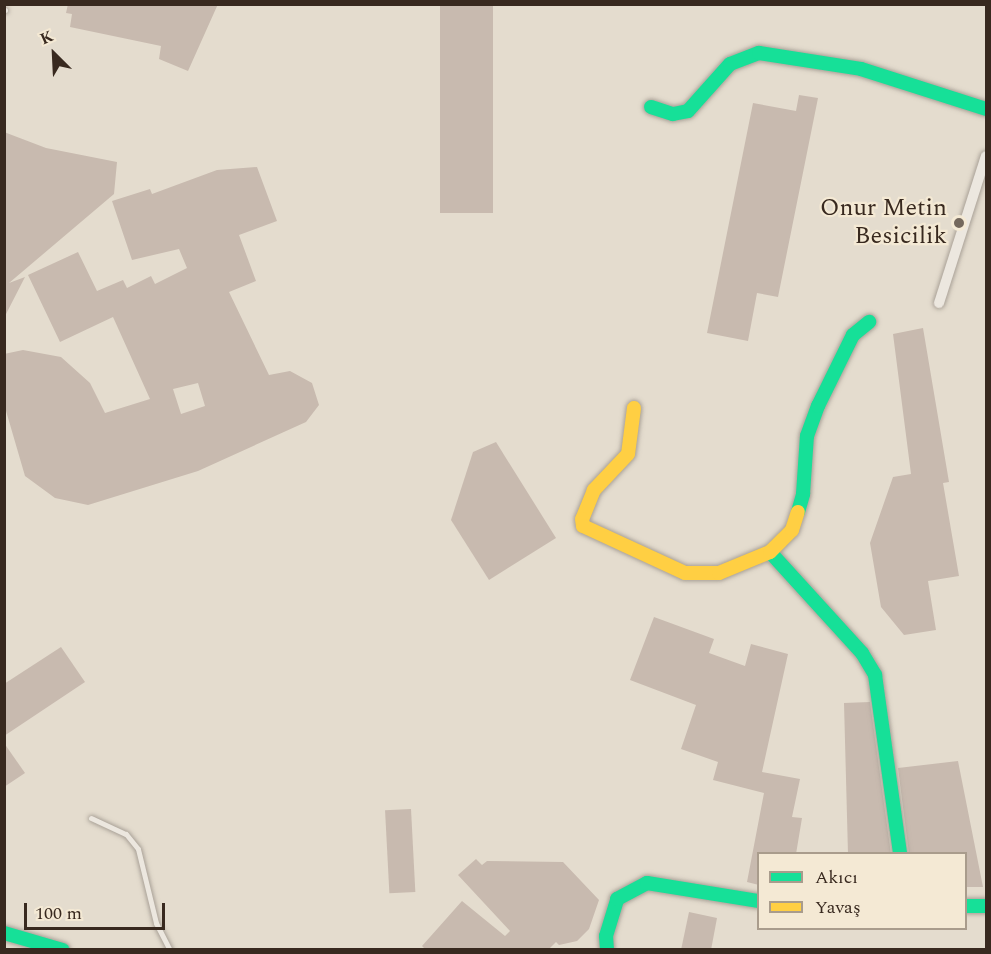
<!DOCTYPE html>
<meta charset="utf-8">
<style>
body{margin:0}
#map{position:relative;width:991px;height:954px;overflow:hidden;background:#e4dcce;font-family:Spectral,serif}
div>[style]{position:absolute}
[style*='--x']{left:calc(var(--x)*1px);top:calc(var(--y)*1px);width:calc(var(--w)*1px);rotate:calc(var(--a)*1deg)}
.building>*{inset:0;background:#c8baaf;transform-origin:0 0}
.roads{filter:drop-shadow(0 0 2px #a9a197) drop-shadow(0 0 2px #a9a197)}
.lane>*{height:5px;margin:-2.5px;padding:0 2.5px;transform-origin:2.5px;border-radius:2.5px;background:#ece7df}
.street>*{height:10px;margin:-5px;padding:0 5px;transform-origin:5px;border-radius:5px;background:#ece7df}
.fast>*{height:14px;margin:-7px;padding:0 7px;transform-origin:7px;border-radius:7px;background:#16e098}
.slow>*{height:14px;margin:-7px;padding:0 7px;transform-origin:7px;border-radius:7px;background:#ffcf43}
.dots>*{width:16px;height:16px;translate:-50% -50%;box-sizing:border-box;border:3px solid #f4e9d4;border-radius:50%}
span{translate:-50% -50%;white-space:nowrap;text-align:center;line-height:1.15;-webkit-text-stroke:4.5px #f4e9d4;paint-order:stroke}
.poi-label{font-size:24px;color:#38291f}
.right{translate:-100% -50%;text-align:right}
.frame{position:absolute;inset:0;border:6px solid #38291f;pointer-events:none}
.legend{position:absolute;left:757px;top:852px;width:210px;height:78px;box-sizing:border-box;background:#f4e9d4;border:2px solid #a99c8c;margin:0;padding:8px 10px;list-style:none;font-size:18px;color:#38291f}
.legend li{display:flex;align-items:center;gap:12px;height:30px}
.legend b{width:30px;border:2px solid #a99c8c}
.north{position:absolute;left:24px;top:24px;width:60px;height:60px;-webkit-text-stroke:4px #f4e9d4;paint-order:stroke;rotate:336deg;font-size:16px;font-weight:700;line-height:24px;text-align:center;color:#38291f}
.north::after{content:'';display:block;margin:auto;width:21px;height:27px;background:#38291f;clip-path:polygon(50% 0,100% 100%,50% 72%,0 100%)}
.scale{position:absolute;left:24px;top:903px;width:141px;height:27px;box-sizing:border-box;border:3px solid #38291f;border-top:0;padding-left:8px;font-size:18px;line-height:21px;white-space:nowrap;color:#38291f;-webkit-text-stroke:4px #f4e9d4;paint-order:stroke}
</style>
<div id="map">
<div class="building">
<i style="clip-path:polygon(68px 4px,218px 4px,188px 71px,159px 59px,161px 46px,70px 27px,72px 14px,66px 13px)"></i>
<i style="left:440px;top:4px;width:53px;height:209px"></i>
<i style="clip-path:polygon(799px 95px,818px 98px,778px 297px,757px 293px,748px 341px,707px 333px,753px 103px,796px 111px)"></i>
<i style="clip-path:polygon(4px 132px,46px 148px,117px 162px,114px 194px,9px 283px,25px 277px,4px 318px)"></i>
<i style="clip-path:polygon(evenodd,257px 167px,277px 221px,239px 235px,256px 281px,229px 292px,269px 375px,290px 371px,312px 383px,319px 405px,306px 422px,198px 471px,88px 505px,55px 498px,25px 476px,4px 404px,4px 354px,23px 350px,61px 357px,90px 383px,105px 413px,150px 399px,113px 317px,60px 342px,28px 275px,78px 252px,97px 291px,123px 280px,127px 288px,151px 276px,155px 284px,187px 268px,179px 249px,132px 260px,112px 201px,150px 189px,152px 194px,217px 170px,257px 167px,198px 383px,205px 406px,181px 414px,173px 389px,198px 383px)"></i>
<i style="clip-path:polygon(923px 328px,949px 482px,943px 483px,959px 576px,928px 581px,936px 630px,904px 635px,881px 607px,870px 543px,893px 477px,911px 474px,893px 334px)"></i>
<i style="clip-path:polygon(496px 442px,556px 538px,489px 580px,451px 520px,473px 452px)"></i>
<i style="clip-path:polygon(654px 617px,714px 639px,709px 653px,745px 666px,751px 644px,788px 654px,762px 772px,800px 779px,792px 817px,802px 818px,796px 854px,759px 854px,759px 885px,747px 882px,764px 793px,713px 780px,718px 762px,681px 749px,696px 705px,630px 680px)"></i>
<i style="clip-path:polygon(61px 647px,85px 682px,4px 736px,4px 684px)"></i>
<i style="clip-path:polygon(870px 702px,891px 854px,848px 854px,844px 703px)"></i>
<i style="clip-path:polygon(4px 743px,25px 773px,4px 787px)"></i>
<i style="clip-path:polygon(958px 761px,983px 887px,966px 887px,966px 854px,909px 854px,898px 768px)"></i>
<i style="left:411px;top:809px;width:83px;height:26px;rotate:87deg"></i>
<i style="clip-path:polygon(476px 859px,482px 865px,487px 861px,563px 862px,599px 900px,589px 929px,577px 941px,559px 945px,556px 942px,548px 950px,426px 950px,422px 946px,462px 901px,505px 936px,510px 931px,458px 875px)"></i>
<i style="clip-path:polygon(689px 912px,717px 918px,711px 950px,681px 950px)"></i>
</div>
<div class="roads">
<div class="lane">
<i style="--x:4;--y:10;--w:1;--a:0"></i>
<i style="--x:91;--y:818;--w:38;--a:25"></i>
<i style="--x:126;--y:834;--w:19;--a:51"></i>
<i style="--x:138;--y:849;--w:76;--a:76.3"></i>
<i style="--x:156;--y:923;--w:30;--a:63"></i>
</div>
<div class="street">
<i style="--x:939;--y:303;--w:154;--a:-72.3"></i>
</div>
<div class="fast">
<i style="--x:651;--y:107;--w:23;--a:18"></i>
<i style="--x:673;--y:114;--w:15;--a:-11"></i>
<i style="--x:688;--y:111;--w:63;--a:-48.2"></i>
<i style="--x:730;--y:64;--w:31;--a:-21"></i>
<i style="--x:759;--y:53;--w:103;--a:8.9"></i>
<i style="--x:861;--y:69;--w:131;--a:17.7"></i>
<i style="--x:798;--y:512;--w:19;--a:-74"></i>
<i style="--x:803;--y:494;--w:58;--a:-86.1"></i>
<i style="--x:807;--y:436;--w:32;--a:-70"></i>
<i style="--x:818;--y:406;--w:79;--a:-63.8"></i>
<i style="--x:853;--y:335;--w:21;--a:-39"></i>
<i style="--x:770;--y:552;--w:137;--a:47.7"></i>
<i style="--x:862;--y:653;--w:26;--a:59"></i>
<i style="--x:875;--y:675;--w:181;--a:82"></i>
<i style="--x:966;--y:906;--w:20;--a:0"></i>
<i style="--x:4;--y:933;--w:61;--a:16.1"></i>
<i style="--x:607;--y:950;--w:14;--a:-94"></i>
<i style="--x:606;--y:936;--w:39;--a:-73"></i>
<i style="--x:617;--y:899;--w:34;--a:-28"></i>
<i style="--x:647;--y:883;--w:112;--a:9.2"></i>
</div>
<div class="slow">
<i style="--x:634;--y:408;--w:46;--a:97.4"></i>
<i style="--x:628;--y:454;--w:50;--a:133.4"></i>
<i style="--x:594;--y:490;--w:31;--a:112"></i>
<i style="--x:582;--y:519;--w:7;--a:82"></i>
<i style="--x:583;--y:526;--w:112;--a:24.7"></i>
<i style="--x:685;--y:573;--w:34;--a:0"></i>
<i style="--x:719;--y:573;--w:55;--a:-22.4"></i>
<i style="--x:770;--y:552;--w:31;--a:-45"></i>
<i style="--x:792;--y:530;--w:19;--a:-72"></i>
</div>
</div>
<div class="dots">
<i style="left:959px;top:223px;background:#74685c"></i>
</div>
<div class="poi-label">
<span class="right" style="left:947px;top:223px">Onur Metin<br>Besicilik</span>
</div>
<div class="frame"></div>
<ul class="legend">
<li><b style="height:8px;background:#16e098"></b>Akıcı</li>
<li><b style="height:8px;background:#ffcf43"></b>Yavaş</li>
</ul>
<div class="north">K</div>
<div class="scale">100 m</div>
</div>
